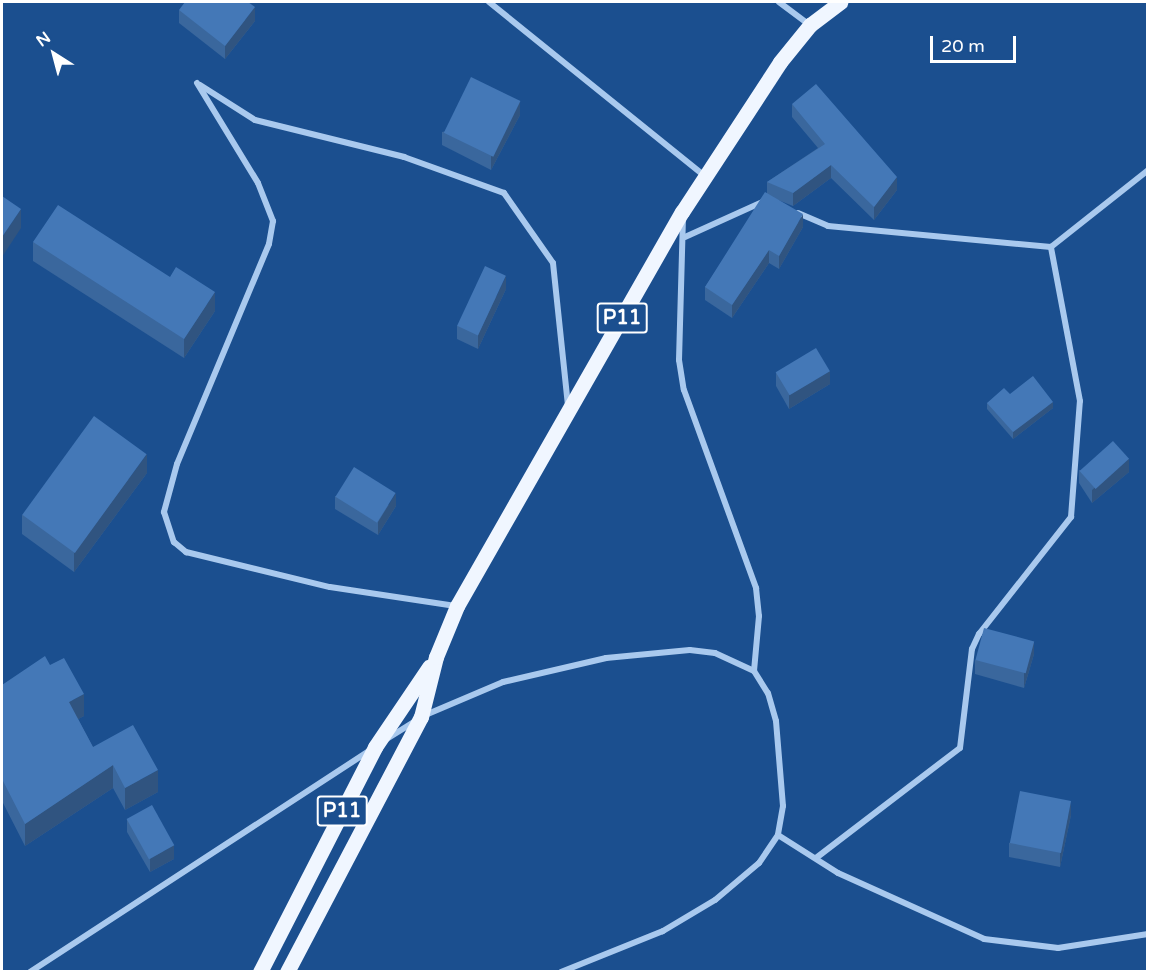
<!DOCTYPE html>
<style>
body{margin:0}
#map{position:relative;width:1149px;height:973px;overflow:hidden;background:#1b4f8f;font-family:"Varela Round",sans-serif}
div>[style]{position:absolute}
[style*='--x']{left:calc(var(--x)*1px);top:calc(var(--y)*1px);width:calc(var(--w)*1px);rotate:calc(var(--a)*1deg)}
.street>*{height:6px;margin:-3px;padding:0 3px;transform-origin:3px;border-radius:3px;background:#a9c9ee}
.primary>*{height:15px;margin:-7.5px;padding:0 7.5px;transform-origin:7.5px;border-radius:7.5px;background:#f0f6ff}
.wall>*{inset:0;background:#3a679d}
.shaded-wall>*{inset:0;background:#305480}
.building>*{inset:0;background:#4478b7;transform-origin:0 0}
span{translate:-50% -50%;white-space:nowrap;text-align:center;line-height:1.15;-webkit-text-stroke:5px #1b4f8f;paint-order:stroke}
.shield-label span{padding:2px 4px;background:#1b4f8f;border:2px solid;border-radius:4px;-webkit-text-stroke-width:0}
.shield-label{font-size:20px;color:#fff;font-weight:700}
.frame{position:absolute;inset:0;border:3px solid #fff;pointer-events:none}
.north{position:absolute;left:24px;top:24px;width:60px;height:60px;-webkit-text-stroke:4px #1b4f8f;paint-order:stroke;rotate:324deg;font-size:16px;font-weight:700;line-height:24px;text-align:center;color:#fff}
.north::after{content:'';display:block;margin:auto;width:21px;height:27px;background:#fff;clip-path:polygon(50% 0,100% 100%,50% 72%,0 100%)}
.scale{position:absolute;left:930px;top:36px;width:86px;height:27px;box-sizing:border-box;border:3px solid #fff;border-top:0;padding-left:8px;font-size:18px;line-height:21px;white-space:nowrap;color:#fff;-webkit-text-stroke:4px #1b4f8f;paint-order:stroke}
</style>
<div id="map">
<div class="street">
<i style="--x:489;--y:2;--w:277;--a:38.9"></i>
<i style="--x:779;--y:2;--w:39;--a:37"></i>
<i style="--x:197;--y:83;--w:117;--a:58.6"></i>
<i style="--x:258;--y:183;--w:41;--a:68.5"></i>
<i style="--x:273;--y:221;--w:23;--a:100"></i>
<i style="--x:269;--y:244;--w:238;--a:112.7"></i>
<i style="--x:177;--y:464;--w:50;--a:105.2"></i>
<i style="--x:164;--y:512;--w:32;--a:72"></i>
<i style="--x:174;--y:542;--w:16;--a:40"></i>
<i style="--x:186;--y:552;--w:148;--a:13.7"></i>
<i style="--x:330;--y:587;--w:127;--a:8.6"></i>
<i style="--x:200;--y:85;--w:65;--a:32.5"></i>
<i style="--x:255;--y:120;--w:154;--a:13.9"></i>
<i style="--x:404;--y:157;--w:106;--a:19.8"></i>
<i style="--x:504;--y:193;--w:85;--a:55"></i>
<i style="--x:553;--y:263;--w:144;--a:84"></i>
<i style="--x:798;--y:213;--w:33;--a:23"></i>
<i style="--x:828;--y:226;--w:224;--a:5.4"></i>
<i style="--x:1051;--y:247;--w:124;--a:-38.4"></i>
<i style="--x:683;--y:217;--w:143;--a:91.6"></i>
<i style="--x:679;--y:360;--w:30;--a:81"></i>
<i style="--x:684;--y:390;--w:211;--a:70"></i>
<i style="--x:756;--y:588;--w:28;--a:84"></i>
<i style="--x:759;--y:616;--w:55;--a:95.2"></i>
<i style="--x:685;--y:237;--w:90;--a:-24.3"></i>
<i style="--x:423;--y:716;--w:87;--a:-23"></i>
<i style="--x:503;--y:682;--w:106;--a:-13.1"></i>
<i style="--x:606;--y:658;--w:84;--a:-5.4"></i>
<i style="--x:690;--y:650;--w:25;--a:7"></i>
<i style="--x:715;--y:653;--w:43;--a:24.8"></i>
<i style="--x:754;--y:671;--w:26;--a:58"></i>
<i style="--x:768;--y:693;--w:29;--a:74"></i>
<i style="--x:776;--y:721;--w:85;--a:85.3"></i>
<i style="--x:783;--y:806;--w:29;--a:100"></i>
<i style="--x:778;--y:835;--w:34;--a:124"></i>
<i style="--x:759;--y:863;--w:57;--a:139.9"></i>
<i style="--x:715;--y:900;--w:61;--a:149.2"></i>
<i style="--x:663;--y:931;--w:110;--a:158.1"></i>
<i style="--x:385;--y:740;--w:34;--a:-32"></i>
<i style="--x:778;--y:835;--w:71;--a:32.3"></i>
<i style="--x:838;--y:873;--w:160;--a:24.3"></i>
<i style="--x:984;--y:939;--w:75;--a:6.9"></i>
<i style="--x:1058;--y:948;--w:91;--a:-8.8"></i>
<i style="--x:816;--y:858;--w:181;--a:-37.4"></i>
<i style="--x:960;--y:748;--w:100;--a:-83.1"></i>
<i style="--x:972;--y:649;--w:17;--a:-65"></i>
<i style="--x:979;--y:634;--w:149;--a:-51.8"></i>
<i style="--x:1071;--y:517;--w:116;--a:-85.6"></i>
<i style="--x:1080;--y:401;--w:157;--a:-100.7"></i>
<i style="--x:30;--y:972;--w:405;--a:-33.1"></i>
</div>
<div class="primary">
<i style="--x:260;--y:972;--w:253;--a:-62.9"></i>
<i style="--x:375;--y:747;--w:97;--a:-56"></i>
<i style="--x:287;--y:972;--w:288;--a:-62.3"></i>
<i style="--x:421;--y:717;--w:62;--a:-76"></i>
<i style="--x:436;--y:657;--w:55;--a:-67.6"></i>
<i style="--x:457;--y:606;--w:454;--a:-60.3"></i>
<i style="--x:682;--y:212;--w:179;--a:-56.8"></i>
<i style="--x:780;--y:62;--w:48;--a:-51"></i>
<i style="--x:810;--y:25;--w:38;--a:-37"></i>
</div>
<div class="wall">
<i style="clip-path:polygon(179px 10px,255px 21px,225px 59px,179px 23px)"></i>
<i style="clip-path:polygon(792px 104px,897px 190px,874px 220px,831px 178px,793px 206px,778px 200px,803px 227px,779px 269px,769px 263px,732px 318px,705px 300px,705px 287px,767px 194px,767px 182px,818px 148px,792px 117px)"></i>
<i style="clip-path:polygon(520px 115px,491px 170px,442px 145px,442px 132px)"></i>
<i style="clip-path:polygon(33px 242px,170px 277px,215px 311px,184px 358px,33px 261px)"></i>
<i style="clip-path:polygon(506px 289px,478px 349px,457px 339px,457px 326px)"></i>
<i style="clip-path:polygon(776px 373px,830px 384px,789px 409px,776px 386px)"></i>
<i style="clip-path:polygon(1010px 394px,1053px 408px,1013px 439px,987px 409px,987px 403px)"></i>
<i style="clip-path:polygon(1079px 470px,1129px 472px,1092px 503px,1079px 483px)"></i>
<i style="clip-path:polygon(147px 473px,74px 572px,22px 534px,22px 515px)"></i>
<i style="clip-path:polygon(335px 496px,396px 506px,378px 535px,335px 509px)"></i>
<i style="clip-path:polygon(1034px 654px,1024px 688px,975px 674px,975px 660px)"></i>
<i style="clip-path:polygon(50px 665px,84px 716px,78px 719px,93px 747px,158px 792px,125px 810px,113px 788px,25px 846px,2px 801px,2px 685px)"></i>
<i style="clip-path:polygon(1071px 815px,1060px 867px,1009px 857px,1009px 843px)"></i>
<i style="clip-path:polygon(127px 819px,174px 859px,150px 872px,127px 832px)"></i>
</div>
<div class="shaded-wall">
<i style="clip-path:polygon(255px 7px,255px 21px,225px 59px,225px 46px)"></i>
<i style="clip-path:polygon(520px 101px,520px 115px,491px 170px,491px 157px)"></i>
<i style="clip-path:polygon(831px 165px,831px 178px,793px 206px,793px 193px)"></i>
<i style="clip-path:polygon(897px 177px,897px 190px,874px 220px,874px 207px)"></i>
<i style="clip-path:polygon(21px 209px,21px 228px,2px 257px,2px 237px)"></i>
<i style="clip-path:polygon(803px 214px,803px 227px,779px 269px,779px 256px)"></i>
<i style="clip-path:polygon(769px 250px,769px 263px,732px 318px,732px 305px)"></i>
<i style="clip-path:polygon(506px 276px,506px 289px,478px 349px,478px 335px)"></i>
<i style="clip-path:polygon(215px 292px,215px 311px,184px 358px,184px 339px)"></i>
<i style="clip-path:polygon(830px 371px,830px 384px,789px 409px,789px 395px)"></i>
<i style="clip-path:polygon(1053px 402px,1053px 408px,1013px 439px,1013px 432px)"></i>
<i style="clip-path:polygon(147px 454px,147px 473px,74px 572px,74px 553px)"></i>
<i style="clip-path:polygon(1129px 459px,1129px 472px,1092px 503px,1092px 490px)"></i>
<i style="clip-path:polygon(396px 493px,396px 506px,378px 535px,378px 522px)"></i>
<i style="clip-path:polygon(1034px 641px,1034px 654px,1024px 688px,1024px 674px)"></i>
<i style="clip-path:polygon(84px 694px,84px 716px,69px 724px,69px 702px)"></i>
<i style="clip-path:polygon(113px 765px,113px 788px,25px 846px,25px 824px)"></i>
<i style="clip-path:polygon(158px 770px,158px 792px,125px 810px,125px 788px)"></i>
<i style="clip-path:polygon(1071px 801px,1071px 815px,1060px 867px,1060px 854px)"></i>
<i style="clip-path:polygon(174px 845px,174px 859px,150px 872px,150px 859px)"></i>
</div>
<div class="building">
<i style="clip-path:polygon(185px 2px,248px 2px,255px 7px,225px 46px,179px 10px)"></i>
<i style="left:471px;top:77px;width:55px;height:62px;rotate:26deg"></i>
<i style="clip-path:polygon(816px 84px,897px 177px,874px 207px,831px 165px,793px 193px,767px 182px,825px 144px,792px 104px)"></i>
<i style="clip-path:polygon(765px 192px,803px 214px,779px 256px,769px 250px,732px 305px,705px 287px)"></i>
<i style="clip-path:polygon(2px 196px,21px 209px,2px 237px)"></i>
<i style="clip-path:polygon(58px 205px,170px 277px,176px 267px,215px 292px,184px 339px,33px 242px)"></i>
<i style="left:485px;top:266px;width:23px;height:66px;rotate:25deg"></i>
<i style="left:816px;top:348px;width:27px;height:47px;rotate:59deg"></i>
<i style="clip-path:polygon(1033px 376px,1053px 402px,1013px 432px,987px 403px,1004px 388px,1010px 394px)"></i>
<i style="left:94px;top:416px;width:65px;height:122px;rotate:36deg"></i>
<i style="left:1113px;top:441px;width:24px;height:45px;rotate:48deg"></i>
<i style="left:354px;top:467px;width:49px;height:35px;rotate:32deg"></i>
<i style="left:984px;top:628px;width:52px;height:33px;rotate:15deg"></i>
<i style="clip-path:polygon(45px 656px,50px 665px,64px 658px,84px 694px,69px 702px,93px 747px,133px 725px,158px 770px,125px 788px,113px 765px,25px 824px,2px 779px,2px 685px)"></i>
<i style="left:1020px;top:791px;width:52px;height:53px;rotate:11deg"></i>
<i style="left:152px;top:805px;width:46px;height:29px;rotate:61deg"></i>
</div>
<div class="shield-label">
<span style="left:622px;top:318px">P11</span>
<span style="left:342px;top:811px">P11</span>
</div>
<div class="frame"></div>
<div class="north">N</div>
<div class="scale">20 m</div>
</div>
